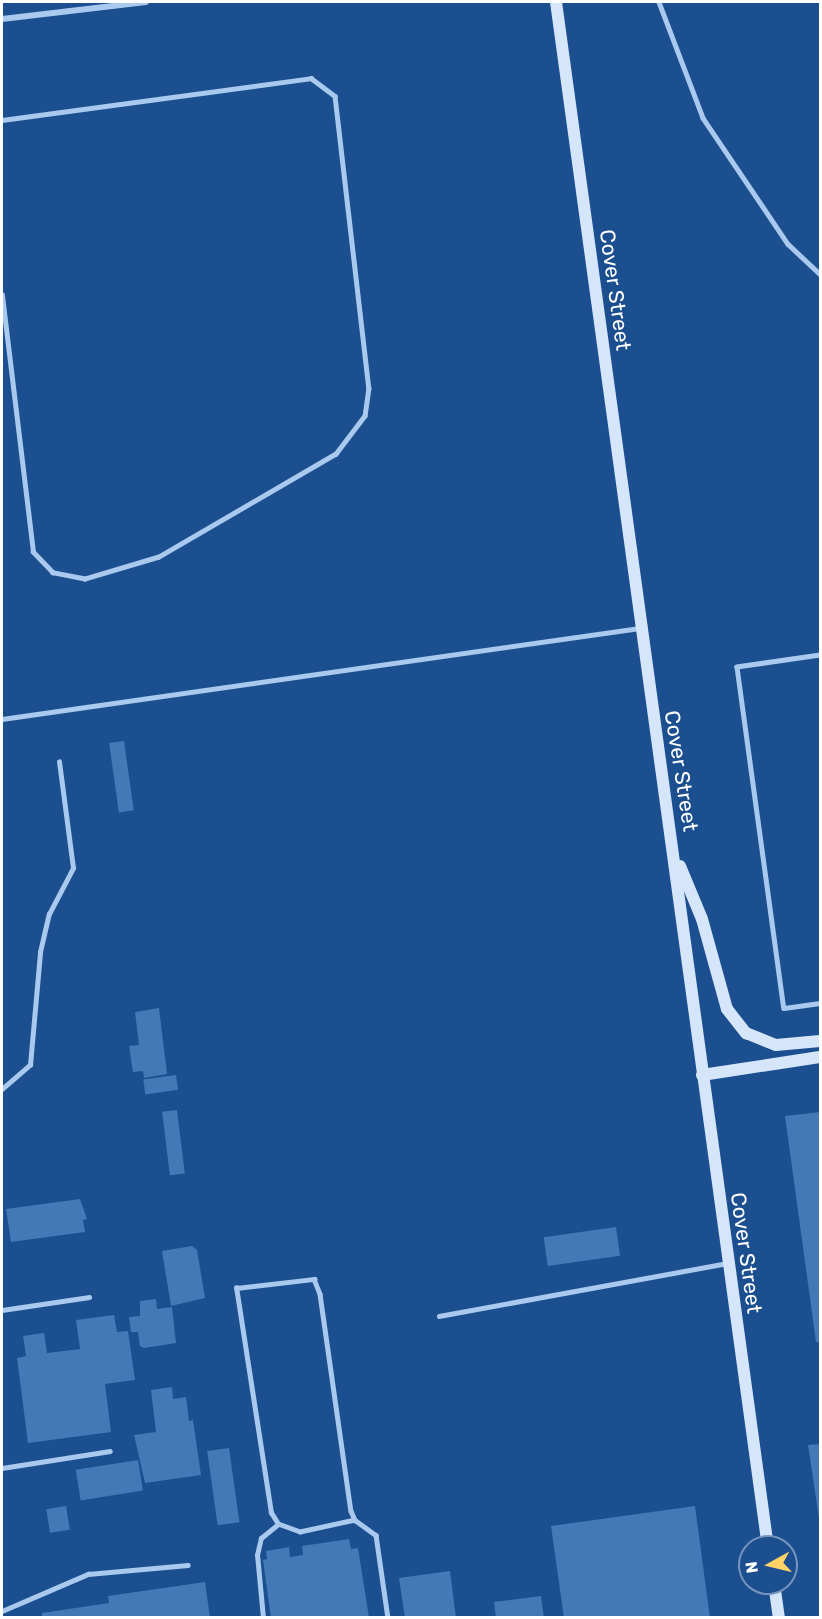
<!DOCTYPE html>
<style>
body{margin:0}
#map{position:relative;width:822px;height:1619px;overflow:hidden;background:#1b4f8f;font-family:Rubik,sans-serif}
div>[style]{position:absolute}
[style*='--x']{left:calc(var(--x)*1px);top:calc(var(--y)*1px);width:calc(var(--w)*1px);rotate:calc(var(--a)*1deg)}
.building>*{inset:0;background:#4478b7;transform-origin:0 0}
.lane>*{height:4.5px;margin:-2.25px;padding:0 2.25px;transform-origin:2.25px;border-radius:2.25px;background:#a9c9ee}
.street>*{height:6px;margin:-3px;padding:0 3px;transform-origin:3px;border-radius:3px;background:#a9c9ee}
.secondary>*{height:12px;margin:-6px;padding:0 6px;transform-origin:6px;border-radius:6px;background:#d6e6fa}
span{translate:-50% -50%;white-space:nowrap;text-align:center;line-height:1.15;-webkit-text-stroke:5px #1b4f8f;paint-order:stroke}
.street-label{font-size:21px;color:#fff}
.frame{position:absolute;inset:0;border:3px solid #fff;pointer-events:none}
.north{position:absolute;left:738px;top:1535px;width:60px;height:60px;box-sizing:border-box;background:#1b4f8f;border:2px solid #7695bc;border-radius:50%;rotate:262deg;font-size:16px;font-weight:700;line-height:24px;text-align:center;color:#fff}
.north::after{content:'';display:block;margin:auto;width:21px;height:27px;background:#ffd166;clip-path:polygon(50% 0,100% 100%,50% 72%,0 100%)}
</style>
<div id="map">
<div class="building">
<i style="left:124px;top:741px;width:70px;height:15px;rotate:82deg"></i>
<i style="clip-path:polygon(159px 1008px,167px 1074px,144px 1078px,143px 1071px,133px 1072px,129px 1046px,139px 1045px,135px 1012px)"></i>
<i style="left:176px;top:1075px;width:15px;height:33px;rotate:82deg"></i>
<i style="left:177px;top:1110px;width:64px;height:15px;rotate:83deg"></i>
<i style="clip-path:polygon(820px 1112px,820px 1342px,816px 1342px,785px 1116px)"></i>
<i style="clip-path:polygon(80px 1199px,87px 1219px,83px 1220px,85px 1232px,11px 1242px,6px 1209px)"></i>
<i style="left:616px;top:1227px;width:29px;height:73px;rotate:82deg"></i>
<i style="clip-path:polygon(192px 1246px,197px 1250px,205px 1298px,171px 1306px,162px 1251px)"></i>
<i style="clip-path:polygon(156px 1299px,157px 1309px,172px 1307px,176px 1343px,144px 1348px,140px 1346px,138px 1332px,131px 1332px,129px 1317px,140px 1316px,140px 1301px)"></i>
<i style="clip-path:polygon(114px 1315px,117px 1332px,128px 1331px,135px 1380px,105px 1384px,111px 1432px,28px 1443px,17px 1358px,26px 1356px,23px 1336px,44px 1333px,47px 1353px,80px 1349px,76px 1320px)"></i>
<i style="clip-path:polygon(172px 1387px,173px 1399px,186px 1397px,189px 1421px,193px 1420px,201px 1475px,145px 1483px,134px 1435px,156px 1432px,151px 1390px)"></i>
<i style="clip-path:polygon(820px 1444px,820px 1518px,819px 1518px,808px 1445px)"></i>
<i style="left:229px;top:1448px;width:75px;height:22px;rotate:82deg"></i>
<i style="left:138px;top:1460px;width:31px;height:63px;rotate:81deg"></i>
<i style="left:66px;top:1506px;width:24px;height:20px;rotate:81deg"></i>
<i style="clip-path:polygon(695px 1506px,710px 1618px,564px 1618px,551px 1526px)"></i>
<i style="clip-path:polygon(349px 1539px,351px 1549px,358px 1548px,369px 1618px,271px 1618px,263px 1560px,267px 1559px,266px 1551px,289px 1547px,290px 1557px,303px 1555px,302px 1546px)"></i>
<i style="clip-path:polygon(450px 1571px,456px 1618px,405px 1618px,399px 1578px)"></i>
<i style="clip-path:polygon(205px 1582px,210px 1618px,42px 1618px,42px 1613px,109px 1603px,108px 1596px)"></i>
<i style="clip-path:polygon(541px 1596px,544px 1618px,496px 1618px,494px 1602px)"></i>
</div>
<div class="lane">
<i style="--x:659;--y:2;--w:124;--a:69.2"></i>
<i style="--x:703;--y:118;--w:152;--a:56"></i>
<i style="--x:788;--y:244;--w:44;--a:43.2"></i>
<i style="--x:2;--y:120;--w:312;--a:-7.7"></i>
<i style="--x:311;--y:78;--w:30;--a:37"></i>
<i style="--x:335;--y:96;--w:294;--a:83.4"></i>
<i style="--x:369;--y:388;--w:28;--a:98"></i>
<i style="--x:365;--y:416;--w:48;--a:127.3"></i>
<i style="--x:336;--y:454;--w:205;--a:149.8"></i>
<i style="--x:159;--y:557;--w:77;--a:163.4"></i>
<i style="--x:85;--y:579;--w:33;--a:-169"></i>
<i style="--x:53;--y:573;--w:29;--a:-134"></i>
<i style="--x:33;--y:552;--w:259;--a:-96.9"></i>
<i style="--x:820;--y:655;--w:84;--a:171.8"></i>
<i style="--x:737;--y:667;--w:344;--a:82.2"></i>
<i style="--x:784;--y:1008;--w:36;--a:-8"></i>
<i style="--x:2;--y:719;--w:644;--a:-8.12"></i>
<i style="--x:2;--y:1089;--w:37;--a:-41"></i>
<i style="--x:30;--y:1065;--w:113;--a:-84.9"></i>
<i style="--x:40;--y:952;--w:39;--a:-77"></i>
<i style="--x:49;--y:914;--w:52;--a:-62.4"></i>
<i style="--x:73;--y:868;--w:107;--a:-97.5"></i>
<i style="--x:2;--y:1310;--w:88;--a:-8.5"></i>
<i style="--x:439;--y:1316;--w:293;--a:-10.4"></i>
<i style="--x:2;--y:1468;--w:109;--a:-8.9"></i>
<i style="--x:355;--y:1520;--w:56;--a:167.7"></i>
<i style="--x:300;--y:1532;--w:23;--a:-160"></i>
<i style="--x:278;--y:1524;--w:13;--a:-122"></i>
<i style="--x:271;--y:1513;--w:228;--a:-98.8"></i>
<i style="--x:236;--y:1288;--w:79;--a:-6.6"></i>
<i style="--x:314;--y:1279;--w:16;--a:68"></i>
<i style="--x:320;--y:1294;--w:219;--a:81.9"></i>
<i style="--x:351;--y:1511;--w:10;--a:66"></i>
<i style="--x:355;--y:1520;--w:26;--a:36"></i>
<i style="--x:376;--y:1535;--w:84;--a:81.8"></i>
<i style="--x:2;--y:1611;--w:94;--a:-23.3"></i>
<i style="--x:88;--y:1574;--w:100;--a:-5.1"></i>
<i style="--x:263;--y:1618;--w:63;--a:-95.4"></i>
<i style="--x:257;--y:1555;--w:17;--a:-77"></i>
<i style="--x:261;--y:1538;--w:22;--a:-39"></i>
</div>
<div class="street">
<i style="--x:2;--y:19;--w:145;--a:-6.7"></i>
</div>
<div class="secondary">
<i style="--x:556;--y:2;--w:1559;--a:82.19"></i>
<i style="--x:680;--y:866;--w:57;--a:67.5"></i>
<i style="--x:702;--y:919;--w:93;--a:74.5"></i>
<i style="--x:727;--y:1009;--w:31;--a:52"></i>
<i style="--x:746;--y:1033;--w:32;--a:22"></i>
<i style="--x:776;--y:1045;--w:44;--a:-5.2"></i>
<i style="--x:702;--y:1075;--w:119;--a:-8.7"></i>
<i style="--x:774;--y:1583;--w:35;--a:82"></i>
</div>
<div class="street-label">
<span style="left:615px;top:290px;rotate:82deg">Cover Street</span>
<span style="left:681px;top:771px;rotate:81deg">Cover Street</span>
<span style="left:746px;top:1253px;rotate:82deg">Cover Street</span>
</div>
<div class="frame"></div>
<div class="north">N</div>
</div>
